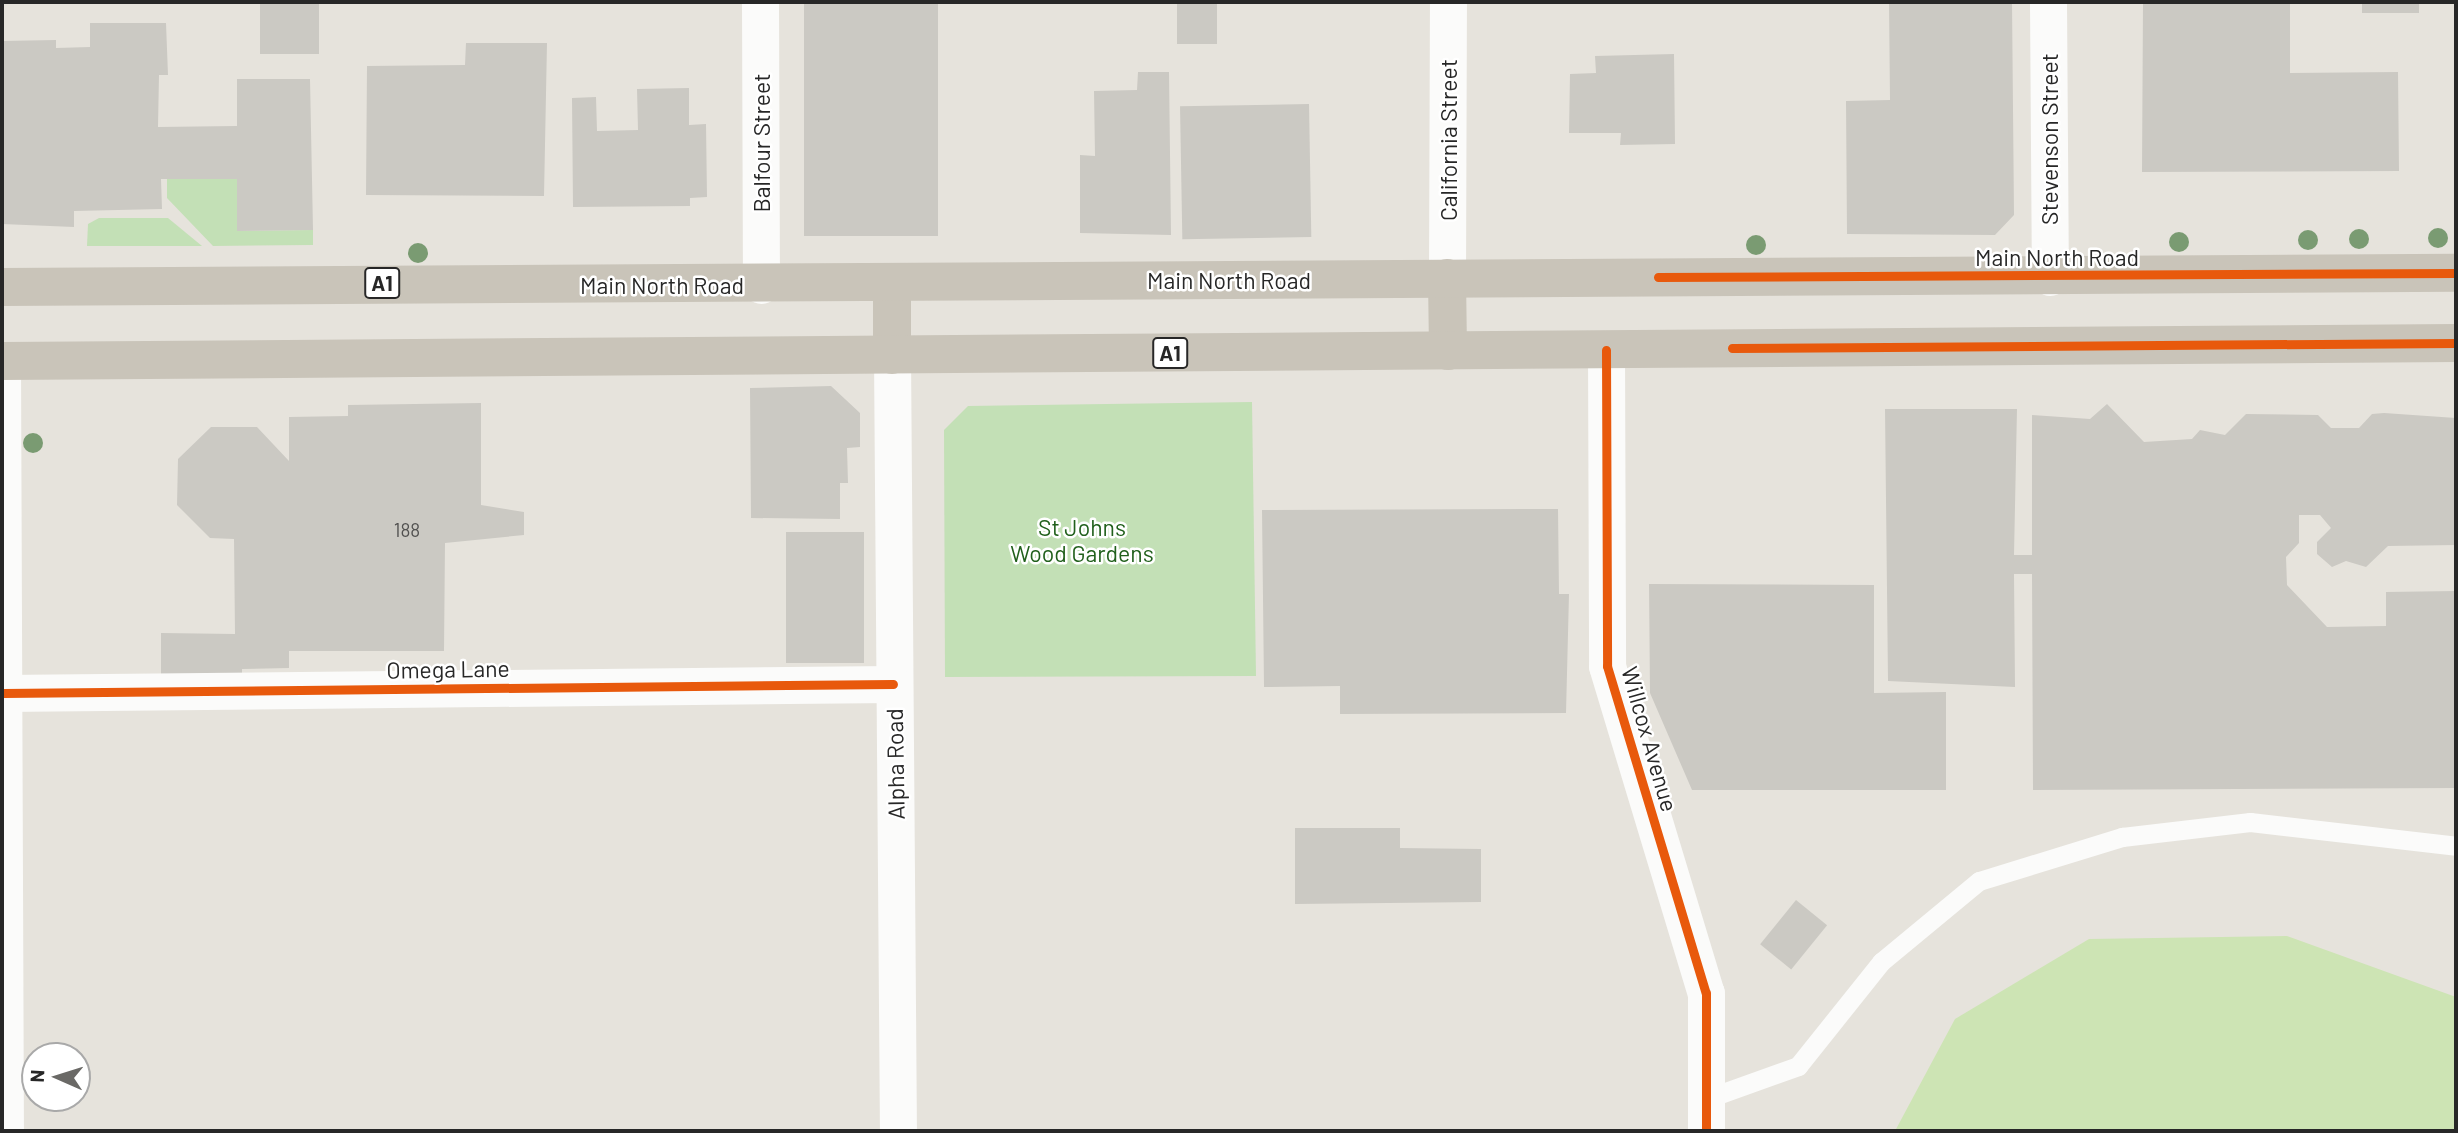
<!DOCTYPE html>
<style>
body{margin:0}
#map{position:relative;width:2458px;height:1133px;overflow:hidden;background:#e6e3dc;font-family:Barlow,sans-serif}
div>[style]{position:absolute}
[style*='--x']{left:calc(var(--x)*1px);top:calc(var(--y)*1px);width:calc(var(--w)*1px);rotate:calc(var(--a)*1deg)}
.green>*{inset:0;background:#c3e0b6}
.pitch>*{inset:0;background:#cde4b4}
.building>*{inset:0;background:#cbc9c3;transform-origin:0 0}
.service>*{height:19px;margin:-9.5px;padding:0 9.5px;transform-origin:9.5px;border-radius:9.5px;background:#fbfbfa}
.minor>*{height:37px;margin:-18.5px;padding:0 18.5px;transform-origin:18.5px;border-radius:18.5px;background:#fbfbfa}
.trunk>*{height:38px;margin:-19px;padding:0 19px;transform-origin:19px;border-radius:19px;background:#c9c4b9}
.cycleway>*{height:9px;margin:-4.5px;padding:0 4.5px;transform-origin:4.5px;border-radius:4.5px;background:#e8590c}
.trees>*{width:20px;height:20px;margin:-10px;border-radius:50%;background:#7a9b72}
span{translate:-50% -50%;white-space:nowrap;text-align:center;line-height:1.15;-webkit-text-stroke:5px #fff;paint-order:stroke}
.number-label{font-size:19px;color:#525150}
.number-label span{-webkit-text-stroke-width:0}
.shield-label span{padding:2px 5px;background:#fff;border:2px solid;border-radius:5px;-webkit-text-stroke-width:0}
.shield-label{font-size:21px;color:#272727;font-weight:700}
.street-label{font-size:23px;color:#272727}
.park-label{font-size:23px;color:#21601c}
.frame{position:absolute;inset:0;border:4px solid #272727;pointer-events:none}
.north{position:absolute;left:21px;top:1042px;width:70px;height:70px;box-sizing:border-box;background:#fff;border:2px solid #a9a9a9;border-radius:50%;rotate:273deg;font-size:19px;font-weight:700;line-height:28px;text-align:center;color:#272727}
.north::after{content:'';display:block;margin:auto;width:24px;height:32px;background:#6a6966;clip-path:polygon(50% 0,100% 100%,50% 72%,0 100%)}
</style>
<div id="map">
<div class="green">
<i style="clip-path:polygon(167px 179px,237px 179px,237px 231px,313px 230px,313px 245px,213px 246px,167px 198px)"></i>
<i style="clip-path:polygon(99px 218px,168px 218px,202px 246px,87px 246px,88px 224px)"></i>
<i style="clip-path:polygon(1252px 402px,1256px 676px,945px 677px,944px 430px,968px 406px)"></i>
</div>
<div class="pitch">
<i style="clip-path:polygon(2287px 936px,2456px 997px,2456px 1131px,1895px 1131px,1955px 1019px,2089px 939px)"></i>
</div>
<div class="building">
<i style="left:260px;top:2px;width:59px;height:52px"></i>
<i style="left:804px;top:2px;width:134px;height:234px"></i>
<i style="left:1177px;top:2px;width:40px;height:42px"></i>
<i style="clip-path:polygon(1889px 2px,2012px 2px,2014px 215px,1995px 235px,1847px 234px,1846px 101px,1890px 100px)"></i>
<i style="clip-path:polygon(2143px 2px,2290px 2px,2290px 73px,2398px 72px,2399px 171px,2142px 172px)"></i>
<i style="left:2362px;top:2px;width:57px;height:11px"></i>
<i style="clip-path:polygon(90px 23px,166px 23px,168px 75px,159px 75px,158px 127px,237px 126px,237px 79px,310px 79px,313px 230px,237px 231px,237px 179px,161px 179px,162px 209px,74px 211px,74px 227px,2px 224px,2px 41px,56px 40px,56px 48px,90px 47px)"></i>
<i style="clip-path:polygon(466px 43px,547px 43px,544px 196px,366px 195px,367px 66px,465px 65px)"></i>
<i style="clip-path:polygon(1674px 54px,1675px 144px,1620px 145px,1621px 133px,1569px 133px,1570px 74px,1596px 73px,1595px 56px)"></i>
<i style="clip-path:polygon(1138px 72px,1169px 72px,1171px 235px,1080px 233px,1080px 155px,1095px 156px,1094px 91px,1137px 90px)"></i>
<i style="clip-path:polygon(689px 88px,689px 125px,706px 124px,707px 197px,690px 198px,690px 206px,573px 207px,572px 98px,596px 97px,597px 131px,638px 130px,637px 89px)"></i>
<i style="left:1309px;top:104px;width:133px;height:129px;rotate:89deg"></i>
<i style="clip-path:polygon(831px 386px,860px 413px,860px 447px,847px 448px,848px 483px,840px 483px,840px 519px,751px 518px,750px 388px)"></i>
<i style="clip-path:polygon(481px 403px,481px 505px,524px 512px,524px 535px,445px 543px,444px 651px,289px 651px,289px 668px,242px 669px,242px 679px,161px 679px,161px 633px,235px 634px,234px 539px,210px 538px,177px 505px,178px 459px,211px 427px,257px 427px,289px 461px,289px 417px,348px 416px,348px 405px)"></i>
<i style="clip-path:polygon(2107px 404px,2144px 442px,2192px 439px,2200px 430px,2225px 435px,2246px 414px,2318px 415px,2331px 428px,2359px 428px,2372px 414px,2384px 413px,2456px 418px,2456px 545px,2388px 546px,2366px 567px,2346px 561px,2332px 567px,2317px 554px,2317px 542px,2331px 528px,2320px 515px,2299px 515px,2299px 543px,2286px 557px,2287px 585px,2327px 627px,2386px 626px,2386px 592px,2456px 591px,2456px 788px,2033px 790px,2032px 574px,2014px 574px,2015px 687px,1888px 681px,1885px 409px,2017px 409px,2014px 555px,2032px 555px,2032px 415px,2090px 419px)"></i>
<i style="clip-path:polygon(1558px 509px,1559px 594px,1569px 594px,1566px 713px,1340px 714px,1340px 686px,1264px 687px,1262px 510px)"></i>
<i style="left:786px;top:532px;width:78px;height:131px"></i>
<i style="clip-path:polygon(1649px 584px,1874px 585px,1874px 693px,1946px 692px,1946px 790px,1692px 790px,1650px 693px)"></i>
<i style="clip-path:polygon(1295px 828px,1400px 828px,1400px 848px,1481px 849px,1481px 902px,1295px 904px)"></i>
<i style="left:1796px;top:900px;width:40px;height:57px;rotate:39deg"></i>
</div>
<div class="service">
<i style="--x:1706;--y:1099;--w:98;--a:-19.7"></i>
<i style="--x:1798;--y:1066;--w:133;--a:-51.4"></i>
<i style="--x:1881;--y:962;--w:127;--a:-39.6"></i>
<i style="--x:1979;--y:881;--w:150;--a:-17.1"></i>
<i style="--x:2122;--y:837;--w:129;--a:-6.7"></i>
<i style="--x:2250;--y:822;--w:207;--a:6.6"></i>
</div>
<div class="minor">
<i style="--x:760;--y:2;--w:283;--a:89.8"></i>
<i style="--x:2048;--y:2;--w:275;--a:89.6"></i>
<i style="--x:1447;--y:278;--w:276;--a:-89.8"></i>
<i style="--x:1606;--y:350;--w:316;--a:89.8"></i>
<i style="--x:1607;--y:666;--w:342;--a:73.2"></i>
<i style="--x:1706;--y:993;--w:138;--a:90"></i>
<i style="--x:892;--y:355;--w:776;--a:89.56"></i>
<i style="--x:2;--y:361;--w:770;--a:89.78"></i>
<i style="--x:3;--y:693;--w:890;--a:-0.58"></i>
</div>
<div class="trunk">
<i style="--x:1447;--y:278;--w:73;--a:89.2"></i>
<i style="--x:892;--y:283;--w:72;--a:90"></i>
<i style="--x:2;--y:287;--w:2454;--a:-0.33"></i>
<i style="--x:2;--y:361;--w:2454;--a:-0.42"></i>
</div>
<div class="cycleway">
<i style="--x:1658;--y:277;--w:798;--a:-0.29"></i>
<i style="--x:1732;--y:348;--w:724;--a:-0.4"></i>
<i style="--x:1606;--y:350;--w:316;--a:89.8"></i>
<i style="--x:1607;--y:666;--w:342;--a:73.2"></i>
<i style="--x:1706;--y:993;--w:138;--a:90"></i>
<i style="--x:3;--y:693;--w:890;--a:-0.58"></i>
</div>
<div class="trees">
<i style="left:2438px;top:238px"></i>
<i style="left:2359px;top:239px"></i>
<i style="left:2308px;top:240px"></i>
<i style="left:2179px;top:242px"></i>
<i style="left:1756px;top:245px"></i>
<i style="left:418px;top:253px"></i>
<i style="left:33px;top:443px"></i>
</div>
<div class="number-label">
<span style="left:407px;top:530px">188</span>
</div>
<div class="shield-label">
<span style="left:382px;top:283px">A1</span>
<span style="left:1170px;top:353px">A1</span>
</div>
<div class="street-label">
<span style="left:2049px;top:139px;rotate:-90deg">Stevenson Street</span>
<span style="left:1448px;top:140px;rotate:-90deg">California Street</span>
<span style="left:761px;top:143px;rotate:-90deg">Balfour Street</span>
<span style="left:2057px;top:257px">Main North Road</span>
<span style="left:1229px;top:280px">Main North Road</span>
<span style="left:662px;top:285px">Main North Road</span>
<span style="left:448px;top:669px;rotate:-1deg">Omega Lane</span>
<span style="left:1650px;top:739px;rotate:74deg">Willcox Avenue</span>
<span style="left:895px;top:764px;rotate:-91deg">Alpha Road</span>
</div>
<div class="park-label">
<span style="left:1082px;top:540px">St Johns<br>Wood Gardens</span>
</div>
<div class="frame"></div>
<div class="north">N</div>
</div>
